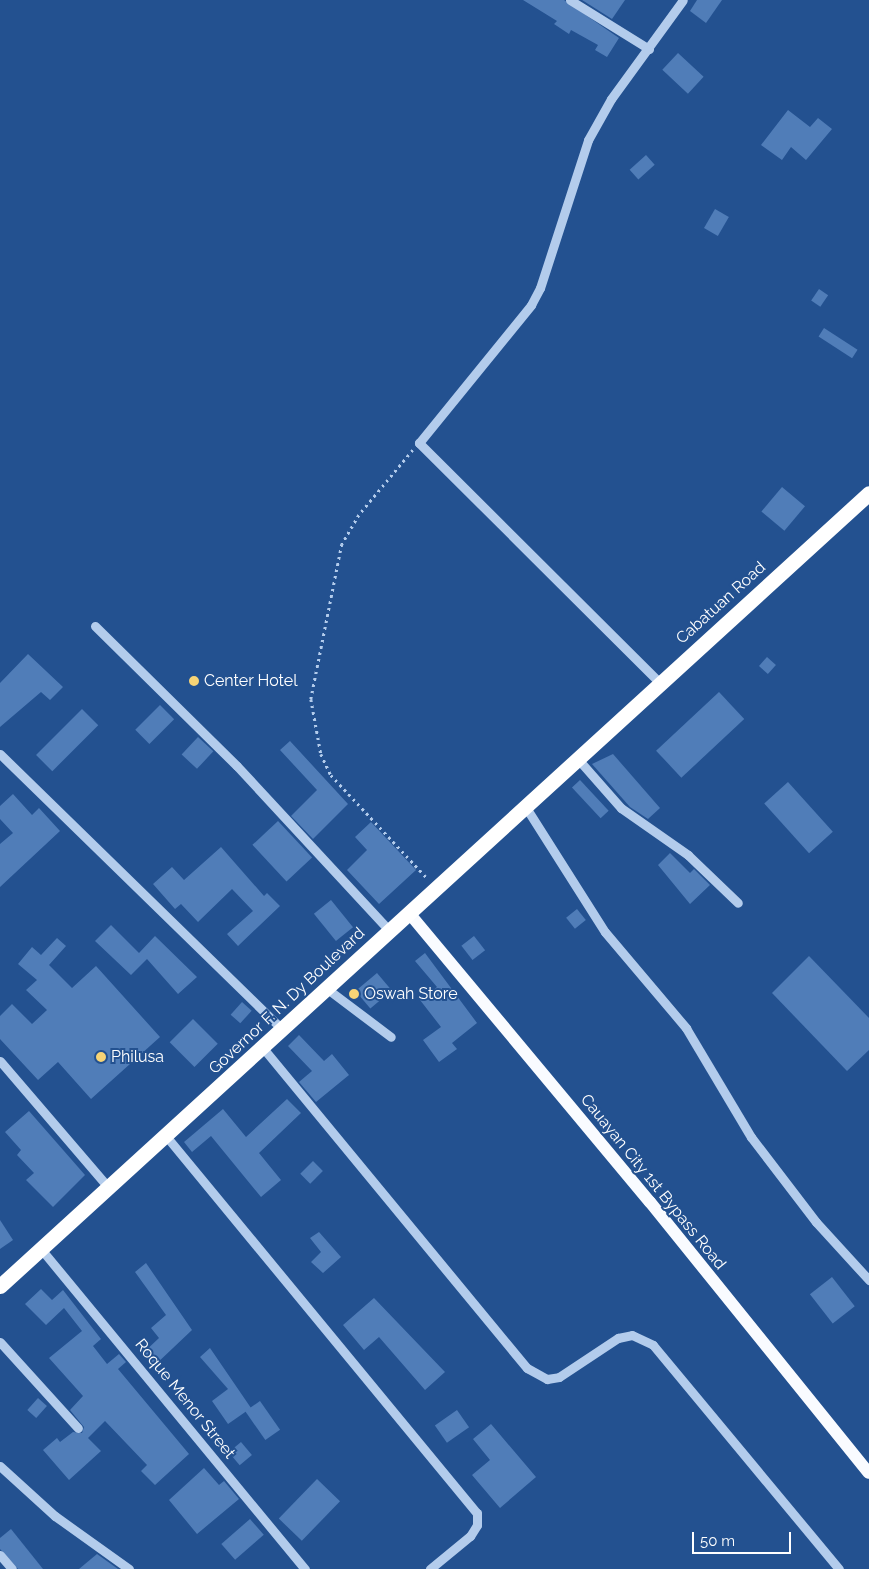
<!DOCTYPE html>
<style>
body{margin:0}
#map{position:relative;width:869px;height:1569px;overflow:hidden;background:#235190;font-family:Raleway,sans-serif}
div>[style]{position:absolute}
[style*='--x']{left:calc(var(--x)*1px);top:calc(var(--y)*1px);width:calc(var(--w)*1px);rotate:calc(var(--a)*1deg)}
.building>*{inset:0;background:#507db8;transform-origin:0 0}
.path>*{height:2.5px;margin-top:-1.25px;transform-origin:0;background:repeating-linear-gradient(90deg,#b3ccec 0 2.5px,transparent 0 6.5px)}
.minor>*{height:9px;margin:-4.5px;padding:0 4.5px;transform-origin:4.5px;border-radius:4.5px;background:#b3ccec}
.major>*{height:12px;margin:-6px;padding:0 6px;transform-origin:6px;border-radius:6px;background:#f9fbff}
.highway>*{height:15px;margin:-7.5px;padding:0 7.5px;transform-origin:7.5px;border-radius:7.5px;background:#fff}
.dots>*{width:14px;height:14px;translate:-50% -50%;box-sizing:border-box;border:2px solid #235190;border-radius:50%}
span{translate:-50% -50%;white-space:nowrap;text-align:center;line-height:1.15;-webkit-text-stroke:4px #235190;paint-order:stroke}
.street-label{font-size:16px;color:#fff}
.poi-label{font-size:16px;color:#fff}
.left{translate:0 -50%;text-align:left}
.scale{position:absolute;left:692px;top:1532px;width:99px;height:22px;box-sizing:border-box;border:2px solid #fff;border-top:0;padding-left:6px;font-size:15px;line-height:18px;white-space:nowrap;color:#fff;-webkit-text-stroke:4px #235190;paint-order:stroke}
</style>
<div id="map">
<div class="building">
<i style="clip-path:polygon(523px 0,564px 0,619px 38px,607px 57px,595px 50px,598px 45px,571px 30px,569px 34px,554px 24px,557px 21px)"></i>
<i style="clip-path:polygon(582px 0,625px 0,612px 19px)"></i>
<i style="clip-path:polygon(697px 0,722px 0,706px 23px,690px 11px)"></i>
<i style="left:678px;top:53px;width:35px;height:23px;rotate:43deg"></i>
<i style="clip-path:polygon(788px 110px,810px 127px,818px 118px,832px 129px,806px 160px,791px 147px,782px 160px,761px 145px)"></i>
<i style="left:646px;top:155px;width:13px;height:22px;rotate:48deg"></i>
<i style="left:715px;top:209px;width:16px;height:22px;rotate:30deg"></i>
<i style="left:819px;top:289px;width:11px;height:14px;rotate:34deg"></i>
<i style="left:824px;top:328px;width:40px;height:10px;rotate:33deg"></i>
<i style="left:782px;top:487px;width:30px;height:32px;rotate:40deg"></i>
<i style="clip-path:polygon(28px 654px,63px 687px,50px 700px,41px 692px,0 727px,0 683px)"></i>
<i style="left:767px;top:657px;width:12px;height:12px;rotate:42deg"></i>
<i style="left:719px;top:692px;width:37px;height:86px;rotate:47deg"></i>
<i style="left:160px;top:705px;width:20px;height:35px;rotate:45deg"></i>
<i style="left:82px;top:709px;width:23px;height:65px;rotate:45deg"></i>
<i style="left:198px;top:737px;width:21px;height:24px;rotate:43deg"></i>
<i style="clip-path:polygon(290px 741px,348px 804px,313px 839px,291px 816px,317px 790px,280px 750px)"></i>
<i style="clip-path:polygon(613px 754px,660px 808px,648px 819px,630px 807px,592px 764px)"></i>
<i style="left:580px;top:780px;width:42px;height:11px;rotate:47deg"></i>
<i style="left:788px;top:782px;width:67px;height:32px;rotate:48deg"></i>
<i style="clip-path:polygon(13px 794px,32px 815px,39px 808px,60px 831px,0 887px,0 844px,13px 833px,0 819px,0 806px)"></i>
<i style="left:278px;top:821px;width:50px;height:35px;rotate:47deg"></i>
<i style="clip-path:polygon(371px 822px,416px 870px,379px 904px,347px 870px,367px 850px,355px 837px)"></i>
<i style="clip-path:polygon(221px 847px,264px 896px,267px 893px,280px 906px,238px 946px,227px 934px,253px 911px,232px 889px,198px 922px,181px 904px,175px 909px,153px 884px,172px 867px,184px 880px)"></i>
<i style="clip-path:polygon(670px 853px,690px 873px,694px 869px,710px 885px,690px 904px,658px 865px)"></i>
<i style="left:331px;top:900px;width:35px;height:22px;rotate:51deg"></i>
<i style="left:577px;top:909px;width:14px;height:14px;rotate:51deg"></i>
<i style="clip-path:polygon(111px 925px,139px 953px,155px 936px,197px 977px,178px 994px,147px 959px,131px 975px,95px 941px)"></i>
<i style="left:474px;top:936px;width:18px;height:16px;rotate:52deg"></i>
<i style="clip-path:polygon(57px 938px,66px 946px,49px 965px,72px 988px,96px 966px,160px 1037px,91px 1099px,58px 1062px,38px 1080px,0 1039px,0 1016px,12px 1004px,32px 1024px,47px 1010px,26px 990px,37px 980px,18px 964px,32px 947px,41px 955px)"></i>
<i style="clip-path:polygon(425px 953px,477px 1023px,452px 1043px,457px 1049px,439px 1062px,423px 1040px,441px 1027px,420px 1000px,437px 987px,415px 961px)"></i>
<i style="clip-path:polygon(809px 956px,869px 1018px,869px 1050px,847px 1071px,772px 993px)"></i>
<i style="left:377px;top:973px;width:23px;height:28px;rotate:50deg"></i>
<i style="left:242px;top:1002px;width:13px;height:17px;rotate:42deg"></i>
<i style="left:193px;top:1019px;width:35px;height:33px;rotate:45deg"></i>
<i style="clip-path:polygon(299px 1035px,324px 1061px,332px 1054px,349px 1075px,316px 1102px,299px 1082px,312px 1071px,288px 1046px)"></i>
<i style="clip-path:polygon(287px 1099px,301px 1113px,259px 1153px,281px 1180px,261px 1197px,211px 1136px,192px 1152px,184px 1142px,223px 1109px,246px 1137px)"></i>
<i style="clip-path:polygon(29px 1111px,85px 1175px,53px 1207px,26px 1180px,34px 1173px,17px 1155px,21px 1150px,5px 1132px)"></i>
<i style="left:313px;top:1161px;width:14px;height:18px;rotate:45deg"></i>
<i style="clip-path:polygon(0 1220px,13px 1240px,0 1249px)"></i>
<i style="clip-path:polygon(319px 1232px,341px 1257px,323px 1273px,311px 1262px,321px 1252px,310px 1238px)"></i>
<i style="clip-path:polygon(146px 1263px,192px 1330px,154px 1366px,142px 1354px,159px 1338px,151px 1328px,166px 1315px,135px 1272px)"></i>
<i style="left:832px;top:1277px;width:37px;height:28px;rotate:52deg"></i>
<i style="clip-path:polygon(41px 1289px,52px 1300px,63px 1290px,101px 1339px,93px 1346px,107px 1364px,119px 1354px,126px 1362px,118px 1369px,189px 1454px,155px 1485px,141px 1471px,147px 1465px,105px 1421px,88px 1438px,101px 1451px,69px 1480px,43px 1450px,57px 1438px,60px 1442px,73px 1432px,82px 1433px,84px 1427px,70px 1410px,83px 1396px,49px 1358px,82px 1331px,64px 1308px,46px 1325px,25px 1304px)"></i>
<i style="clip-path:polygon(374px 1298px,445px 1372px,425px 1390px,379px 1337px,364px 1350px,343px 1325px)"></i>
<i style="clip-path:polygon(210px 1348px,251px 1408px,228px 1424px,212px 1401px,228px 1389px,200px 1357px)"></i>
<i style="left:38px;top:1398px;width:12px;height:16px;rotate:42deg"></i>
<i style="left:260px;top:1401px;width:35px;height:18px;rotate:55deg"></i>
<i style="left:457px;top:1410px;width:21px;height:27px;rotate:55deg"></i>
<i style="clip-path:polygon(491px 1424px,536px 1477px,500px 1508px,472px 1475px,490px 1460px,473px 1439px)"></i>
<i style="left:241px;top:1442px;width:17px;height:16px;rotate:50deg"></i>
<i style="clip-path:polygon(204px 1468px,219px 1485px,224px 1481px,239px 1499px,197px 1534px,169px 1500px)"></i>
<i style="left:317px;top:1479px;width:32px;height:55px;rotate:44deg"></i>
<i style="left:250px;top:1519px;width:21px;height:38px;rotate:49deg"></i>
<i style="clip-path:polygon(11px 1529px,43px 1569px,18px 1569px,0 1549px,0 1538px)"></i>
<i style="clip-path:polygon(97px 1554px,118px 1569px,79px 1569px)"></i>
</div>
<div class="path">
<i style="--x:413;--y:450;--w:85;--a:129.7"></i>
<i style="--x:359;--y:515;--w:34;--a:120"></i>
<i style="--x:342;--y:544;--w:158;--a:101.3"></i>
<i style="--x:311;--y:699;--w:56;--a:79.7"></i>
<i style="--x:321;--y:754;--w:23;--a:65"></i>
<i style="--x:331;--y:775;--w:141;--a:47"></i>
</div>
<div class="minor">
<i style="--x:570;--y:0;--w:93;--a:31.8"></i>
<i style="--x:95;--y:626;--w:199;--a:44.6"></i>
<i style="--x:237;--y:766;--w:225;--a:47.2"></i>
<i style="--x:659;--y:682;--w:339;--a:-135.1"></i>
<i style="--x:419;--y:443;--w:178;--a:-50.9"></i>
<i style="--x:531;--y:305;--w:19;--a:-62"></i>
<i style="--x:540;--y:288;--w:156;--a:-72"></i>
<i style="--x:588;--y:140;--w:47;--a:-60.7"></i>
<i style="--x:611;--y:99;--w:122;--a:-54"></i>
<i style="--x:0;--y:754;--w:392;--a:44.3"></i>
<i style="--x:577;--y:758;--w:67;--a:48.7"></i>
<i style="--x:621;--y:808;--w:82;--a:35"></i>
<i style="--x:688;--y:855;--w:69;--a:43.8"></i>
<i style="--x:525;--y:806;--w:149;--a:57.6"></i>
<i style="--x:605;--y:932;--w:126;--a:49.8"></i>
<i style="--x:686;--y:1028;--w:127;--a:59.2"></i>
<i style="--x:751;--y:1137;--w:107;--a:52.6"></i>
<i style="--x:816;--y:1222;--w:79;--a:47.6"></i>
<i style="--x:326;--y:988;--w:81;--a:37"></i>
<i style="--x:263;--y:1048;--w:415;--a:50.5"></i>
<i style="--x:527;--y:1368;--w:23;--a:29"></i>
<i style="--x:547;--y:1379;--w:12;--a:-9"></i>
<i style="--x:559;--y:1377;--w:71;--a:-33.5"></i>
<i style="--x:618;--y:1338;--w:14;--a:-12"></i>
<i style="--x:632;--y:1335;--w:23;--a:25"></i>
<i style="--x:653;--y:1345;--w:291;--a:50.3"></i>
<i style="--x:0;--y:1061;--w:167;--a:49.4"></i>
<i style="--x:166;--y:1136;--w:489;--a:50.5"></i>
<i style="--x:477;--y:1513;--w:12;--a:90"></i>
<i style="--x:477;--y:1525;--w:13;--a:122"></i>
<i style="--x:470;--y:1536;--w:52;--a:140.5"></i>
<i style="--x:41;--y:1249;--w:415;--a:50.5"></i>
<i style="--x:0;--y:1342;--w:116;--a:47.8"></i>
<i style="--x:0;--y:1466;--w:74;--a:42.3"></i>
<i style="--x:55;--y:1516;--w:91;--a:35.6"></i>
<i style="--x:0;--y:1555;--w:18;--a:49"></i>
</div>
<div class="major">
<i style="--x:409;--y:913;--w:376;--a:50.2"></i>
<i style="--x:650;--y:1202;--w:348;--a:51.1"></i>
</div>
<div class="highway">
<i style="--x:0;--y:1286;--w:1176;--a:-42.38"></i>
</div>
<div class="dots">
<i style="left:194px;top:681px;background:#f7d476"></i>
<i style="left:354px;top:994px;background:#f7d476"></i>
<i style="left:101px;top:1057px;background:#f7d476"></i>
</div>
<div class="street-label">
<span style="left:721px;top:603px;rotate:-42deg">Cabatuan Road</span>
<span style="left:287px;top:1001px;rotate:-43deg">Governor F. N. Dy Boulevard</span>
<span style="left:653px;top:1182px;rotate:51deg">Cauayan City 1st Bypass Road</span>
<span style="left:185px;top:1399px;rotate:51deg">Roque Menor Street</span>
</div>
<div class="poi-label">
<span class="left" style="left:204px;top:681px">Center Hotel</span>
<span class="left" style="left:364px;top:994px">Oswah Store</span>
<span class="left" style="left:111px;top:1057px">Philusa</span>
</div>
<div class="scale">50 m</div>
</div>
